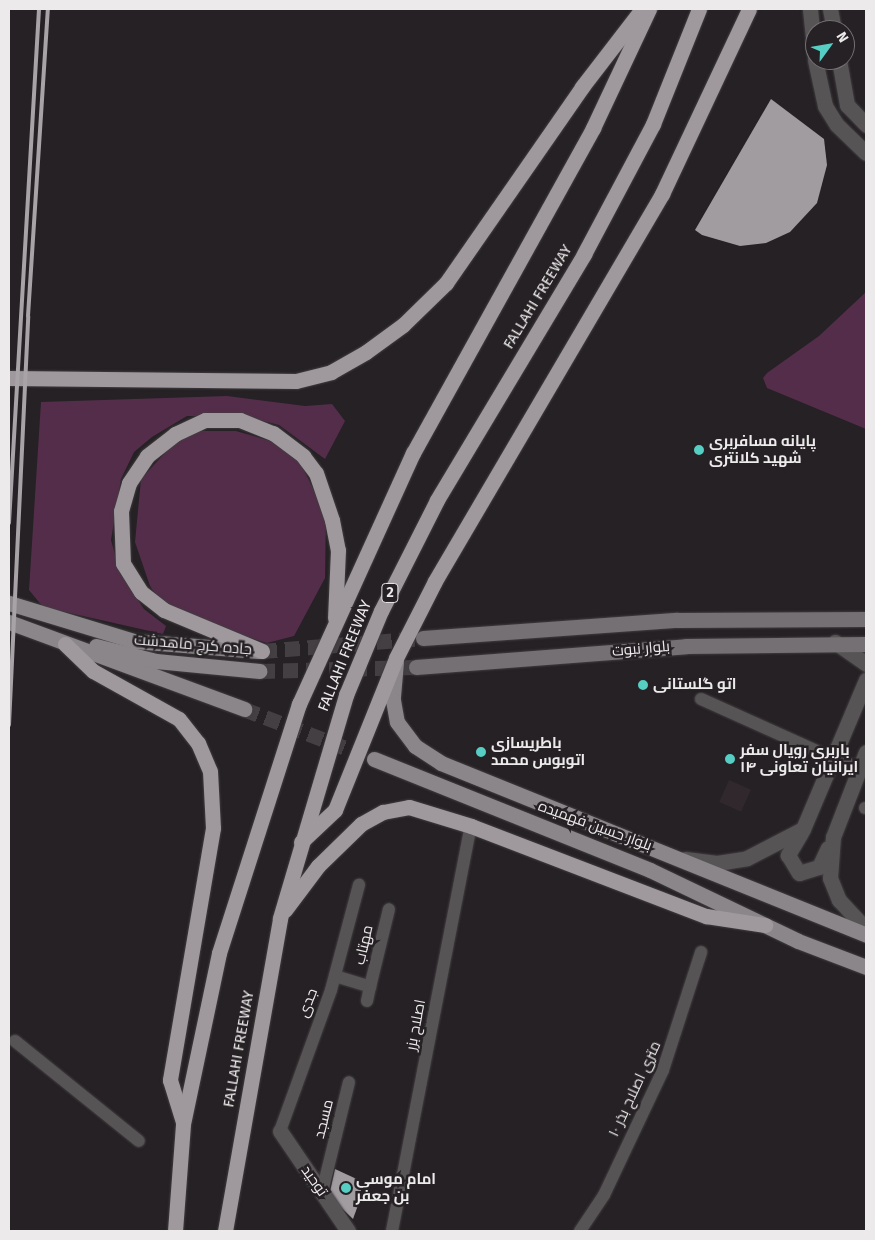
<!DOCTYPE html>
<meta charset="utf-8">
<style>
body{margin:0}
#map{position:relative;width:875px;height:1240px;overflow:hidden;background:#252124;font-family:"Fira Sans",Cairo,sans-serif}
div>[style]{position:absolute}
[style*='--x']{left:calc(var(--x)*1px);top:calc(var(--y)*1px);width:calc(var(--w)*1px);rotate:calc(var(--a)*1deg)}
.built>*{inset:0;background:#31282e;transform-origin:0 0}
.green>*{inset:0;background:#542d4a}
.building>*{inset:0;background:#a19c9f}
.secondary-tunnel>*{height:15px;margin-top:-7.5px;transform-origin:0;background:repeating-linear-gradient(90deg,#433f42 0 15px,transparent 0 23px)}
.primary-tunnel>*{height:15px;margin-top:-7.5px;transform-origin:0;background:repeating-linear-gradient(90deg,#433f42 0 15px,transparent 0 23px)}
.roads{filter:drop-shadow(0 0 1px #413d40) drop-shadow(0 0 1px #413d40)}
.minor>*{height:12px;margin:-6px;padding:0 6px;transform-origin:6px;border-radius:6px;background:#575456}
.tertiary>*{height:15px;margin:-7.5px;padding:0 7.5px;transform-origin:7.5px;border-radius:7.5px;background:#575456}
.secondary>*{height:15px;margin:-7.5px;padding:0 7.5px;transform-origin:7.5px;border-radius:7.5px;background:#747073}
.primary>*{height:15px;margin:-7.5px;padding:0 7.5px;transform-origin:7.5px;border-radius:7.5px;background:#8a8689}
.motorway>*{height:15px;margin:-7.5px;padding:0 7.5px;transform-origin:7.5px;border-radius:7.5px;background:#9f999d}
.rail>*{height:4px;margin:-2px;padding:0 2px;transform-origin:2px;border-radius:2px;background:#a7a3a6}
.dots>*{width:14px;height:14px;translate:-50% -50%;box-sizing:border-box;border:2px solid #252124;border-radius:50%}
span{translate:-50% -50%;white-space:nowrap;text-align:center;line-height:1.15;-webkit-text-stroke:5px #252124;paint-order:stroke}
.shield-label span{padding:1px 4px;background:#252124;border:1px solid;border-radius:4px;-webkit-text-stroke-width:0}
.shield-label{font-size:14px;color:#edeaec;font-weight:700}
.street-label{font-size:15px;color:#edeaec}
.poi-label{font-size:15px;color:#edeaec;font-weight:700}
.left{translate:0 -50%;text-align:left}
.frame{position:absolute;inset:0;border:10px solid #edeaec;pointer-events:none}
.north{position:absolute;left:805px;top:20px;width:50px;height:50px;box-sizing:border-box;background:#252124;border:1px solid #757174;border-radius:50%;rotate:58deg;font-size:14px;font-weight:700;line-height:20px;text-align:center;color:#edeaec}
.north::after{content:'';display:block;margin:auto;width:18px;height:22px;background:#56cec3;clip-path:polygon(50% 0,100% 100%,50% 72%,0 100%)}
</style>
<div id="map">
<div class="built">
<i style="left:729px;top:780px;width:24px;height:24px;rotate:24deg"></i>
</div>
<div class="green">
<i style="clip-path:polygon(866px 292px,866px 429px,767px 388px,763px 378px,767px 373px,819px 336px)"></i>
<i style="clip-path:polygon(227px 396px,305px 406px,332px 404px,345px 421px,325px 459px,279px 425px,245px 416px,187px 416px,152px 437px,134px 452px,121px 479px,111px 540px,120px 573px,144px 609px,166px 626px,163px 634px,43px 607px,29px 590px,41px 402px)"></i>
<i style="clip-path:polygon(201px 431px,236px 431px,274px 442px,301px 464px,326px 515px,325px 578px,294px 636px,267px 643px,209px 625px,162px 604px,150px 586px,135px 542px,141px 479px,176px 441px)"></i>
</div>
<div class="building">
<i style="clip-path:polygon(771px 99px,824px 139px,827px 165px,817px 203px,790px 232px,766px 243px,740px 246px,702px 235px,695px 230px)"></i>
<i style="clip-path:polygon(335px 1169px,361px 1181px,361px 1197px,353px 1219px,329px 1196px)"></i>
</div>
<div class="secondary-tunnel">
<i style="--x:262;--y:651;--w:162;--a:-4.6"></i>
<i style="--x:260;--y:671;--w:156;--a:-1.5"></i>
</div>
<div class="primary-tunnel">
<i style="--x:244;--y:709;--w:139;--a:21"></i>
</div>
<div class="roads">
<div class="minor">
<i style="--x:701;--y:699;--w:144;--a:24.2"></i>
<i style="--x:865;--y:808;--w:1;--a:0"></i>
<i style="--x:335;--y:976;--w:37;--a:17"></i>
<i style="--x:370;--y:987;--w:80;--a:-76.3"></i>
<i style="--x:367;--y:1001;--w:14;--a:-78"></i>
<i style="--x:15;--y:1041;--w:159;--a:38.9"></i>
<i style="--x:280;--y:1131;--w:150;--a:-70.1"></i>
<i style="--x:331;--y:990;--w:109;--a:-75.1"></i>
<i style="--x:322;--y:1192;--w:113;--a:-76.2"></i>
<i style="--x:392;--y:1231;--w:413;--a:-79"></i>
<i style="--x:580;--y:1231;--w:43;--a:-56.3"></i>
<i style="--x:604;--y:1195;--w:138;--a:-64.7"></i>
<i style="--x:663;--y:1070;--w:124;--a:-72.1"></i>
</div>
<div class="tertiary">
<i style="--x:810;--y:9;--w:48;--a:84.1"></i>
<i style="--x:830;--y:9;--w:21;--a:79"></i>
<i style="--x:815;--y:60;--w:47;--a:77.7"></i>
<i style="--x:825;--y:106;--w:22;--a:58"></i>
<i style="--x:837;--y:125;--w:40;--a:44"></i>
<i style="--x:839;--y:60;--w:46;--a:79.9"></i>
<i style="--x:847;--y:105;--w:28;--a:46"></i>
<i style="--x:835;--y:642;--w:38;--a:35"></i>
<i style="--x:866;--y:752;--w:91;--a:111.2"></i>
<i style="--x:833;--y:837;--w:41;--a:94.2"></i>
<i style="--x:830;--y:878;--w:24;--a:68"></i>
<i style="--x:839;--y:900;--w:40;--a:47"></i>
<i style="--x:832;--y:758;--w:30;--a:24"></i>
<i style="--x:801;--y:833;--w:26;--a:121"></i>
<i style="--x:788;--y:855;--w:21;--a:59"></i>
<i style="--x:799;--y:873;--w:21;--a:-17"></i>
<i style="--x:819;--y:867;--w:21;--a:-65"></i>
<i style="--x:685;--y:859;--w:32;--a:7"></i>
<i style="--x:717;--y:863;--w:30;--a:-9"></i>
<i style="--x:747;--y:858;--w:63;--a:-27.4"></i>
<i style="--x:803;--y:829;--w:162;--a:-67.1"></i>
<i style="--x:280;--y:1131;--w:121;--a:55.8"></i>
</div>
<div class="secondary">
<i style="--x:423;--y:638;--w:255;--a:-4.1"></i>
<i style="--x:677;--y:620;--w:189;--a:-0.3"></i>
<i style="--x:416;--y:667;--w:271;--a:-4.4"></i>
<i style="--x:686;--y:646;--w:180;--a:-0.6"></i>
</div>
<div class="primary">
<i style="--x:9;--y:603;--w:131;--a:16.9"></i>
<i style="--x:134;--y:641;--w:125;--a:4.6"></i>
<i style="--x:9;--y:622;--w:251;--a:20.3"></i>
<i style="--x:96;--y:646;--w:62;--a:14"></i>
<i style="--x:156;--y:661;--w:104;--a:5.5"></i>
<i style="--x:396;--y:662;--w:38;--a:95"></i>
<i style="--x:393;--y:700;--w:22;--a:80"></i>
<i style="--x:397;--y:722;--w:30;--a:53"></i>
<i style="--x:415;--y:746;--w:31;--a:33"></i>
<i style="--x:441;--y:763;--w:458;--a:22"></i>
<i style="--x:374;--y:759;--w:297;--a:21.9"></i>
<i style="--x:650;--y:870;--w:164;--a:25.6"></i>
<i style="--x:798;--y:941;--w:73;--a:20.9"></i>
</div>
<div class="motorway">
<i style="--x:9;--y:378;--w:287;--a:0.6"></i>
<i style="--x:296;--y:381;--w:36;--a:-14"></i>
<i style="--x:331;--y:372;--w:40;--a:-29.7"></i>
<i style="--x:366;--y:352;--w:46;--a:-36.1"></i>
<i style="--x:403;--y:325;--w:60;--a:-44.3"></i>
<i style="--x:446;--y:283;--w:239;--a:-55.2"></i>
<i style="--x:582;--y:87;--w:98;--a:-52.4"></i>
<i style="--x:65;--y:644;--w:39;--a:44"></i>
<i style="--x:93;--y:671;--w:98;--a:29.2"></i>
<i style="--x:179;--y:719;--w:31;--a:52"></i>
<i style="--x:198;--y:743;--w:30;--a:67"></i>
<i style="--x:210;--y:771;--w:57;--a:87"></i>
<i style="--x:213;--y:828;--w:256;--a:99.7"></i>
<i style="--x:170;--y:1080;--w:44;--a:72.8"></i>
<i style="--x:262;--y:651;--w:106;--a:-157.3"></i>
<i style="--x:164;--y:610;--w:29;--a:-142"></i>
<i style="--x:141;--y:592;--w:34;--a:-122"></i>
<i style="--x:123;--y:563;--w:52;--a:-92.2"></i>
<i style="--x:121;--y:511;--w:29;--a:-74"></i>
<i style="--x:129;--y:483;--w:32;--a:-56"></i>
<i style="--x:147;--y:456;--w:36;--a:-38"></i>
<i style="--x:175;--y:434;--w:33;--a:-25"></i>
<i style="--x:205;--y:420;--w:35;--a:0"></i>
<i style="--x:240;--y:420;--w:35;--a:22"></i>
<i style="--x:273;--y:433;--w:38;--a:37"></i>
<i style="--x:303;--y:456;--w:21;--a:53"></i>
<i style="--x:316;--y:473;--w:50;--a:71.2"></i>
<i style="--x:332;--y:520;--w:31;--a:79"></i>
<i style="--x:338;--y:550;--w:68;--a:92.5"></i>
<i style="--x:301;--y:842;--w:47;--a:-43.3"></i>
<i style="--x:335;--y:810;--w:164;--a:-68.1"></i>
<i style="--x:396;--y:658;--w:86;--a:-63.1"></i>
<i style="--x:435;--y:581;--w:449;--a:-59.6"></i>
<i style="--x:662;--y:194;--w:204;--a:-64.8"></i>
<i style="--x:285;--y:910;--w:55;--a:-53.1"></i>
<i style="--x:318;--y:866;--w:60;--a:-44.3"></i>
<i style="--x:361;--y:824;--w:25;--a:-29"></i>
<i style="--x:383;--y:812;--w:26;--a:-11"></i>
<i style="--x:409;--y:807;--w:65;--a:17"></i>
<i style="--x:471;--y:826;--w:252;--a:21"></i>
<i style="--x:706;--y:916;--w:60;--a:8.7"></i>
<i style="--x:175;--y:1231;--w:107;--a:-85.7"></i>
<i style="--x:183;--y:1124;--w:175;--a:-78.1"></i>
<i style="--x:219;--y:953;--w:262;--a:-72.2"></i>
<i style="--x:299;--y:704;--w:276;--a:-65.6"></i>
<i style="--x:413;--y:453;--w:372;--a:-61"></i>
<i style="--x:593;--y:128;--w:132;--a:-64.8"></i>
<i style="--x:225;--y:1231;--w:318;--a:-80"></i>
<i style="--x:280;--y:918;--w:233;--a:-73.5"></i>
<i style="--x:346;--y:695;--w:91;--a:-67.4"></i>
<i style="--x:381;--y:611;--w:124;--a:-63.2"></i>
<i style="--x:437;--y:500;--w:287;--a:-59.1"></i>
<i style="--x:584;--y:254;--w:147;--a:-62"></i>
<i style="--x:653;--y:124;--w:124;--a:-68.2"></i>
</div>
</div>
<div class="rail">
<i style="--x:9;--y:523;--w:515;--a:-86.66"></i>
<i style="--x:9;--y:725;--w:409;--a:-87.3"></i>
<i style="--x:28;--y:316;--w:308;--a:-86.3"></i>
</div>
<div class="dots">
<i style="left:699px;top:450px;background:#56cec3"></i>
<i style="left:643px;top:685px;background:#56cec3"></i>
<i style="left:481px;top:752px;background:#56cec3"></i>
<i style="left:730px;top:759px;background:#56cec3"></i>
<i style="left:346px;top:1188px;background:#56cec3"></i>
</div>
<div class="shield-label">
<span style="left:390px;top:593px">2</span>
</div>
<div class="street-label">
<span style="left:538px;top:297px;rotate:-59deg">FALLAHI FREEWAY</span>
<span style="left:193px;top:645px;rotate:5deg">جاده کرج ماهدشت</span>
<span style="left:641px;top:649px;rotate:-5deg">بلوار نبوت</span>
<span style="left:345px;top:656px;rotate:-68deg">FALLAHI FREEWAY</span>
<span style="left:595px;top:826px;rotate:20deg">بلوار حسین فهمیده</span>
<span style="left:364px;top:945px;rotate:-77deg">مهتاب</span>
<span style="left:308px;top:1003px;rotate:-69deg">جدی</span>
<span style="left:416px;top:1025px;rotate:-79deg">اصلاح بزر</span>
<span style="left:239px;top:1049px;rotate:-80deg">FALLAHI FREEWAY</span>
<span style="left:635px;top:1089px;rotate:-65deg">۱۰ متری اصلاح بذر</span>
<span style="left:324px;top:1119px;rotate:-76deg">مسجد</span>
<span style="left:314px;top:1181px;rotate:55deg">توحید</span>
</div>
<div class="poi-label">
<span class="left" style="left:709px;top:450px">پایانه مسافربری<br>شهید کلانتری</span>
<span class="left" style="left:653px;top:685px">اتو گلستانی</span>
<span class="left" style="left:491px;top:752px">باطریسازی<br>اتوبوس محمد</span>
<span class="left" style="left:740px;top:759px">باربری رویال سفر<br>ایرانیان تعاونی ۱۴</span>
<span class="left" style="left:356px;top:1188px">امام موسی<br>بن جعفر</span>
</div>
<div class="frame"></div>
<div class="north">N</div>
</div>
